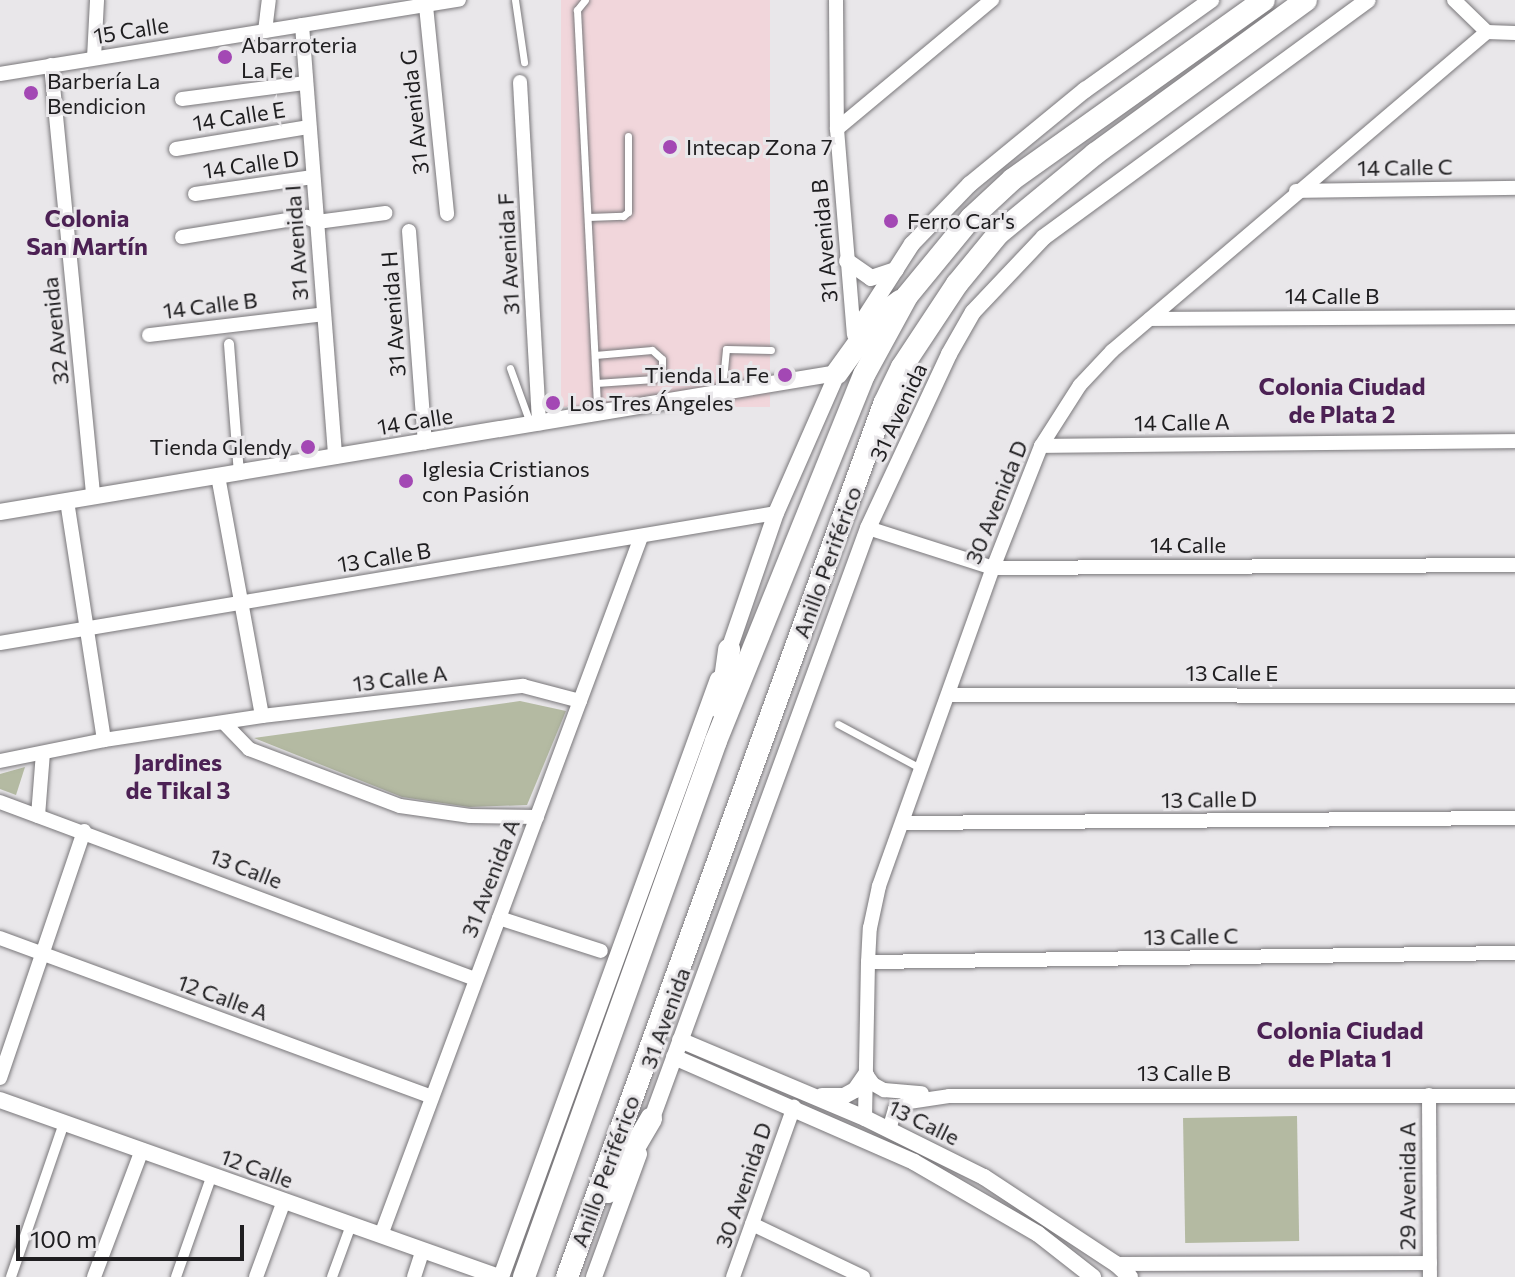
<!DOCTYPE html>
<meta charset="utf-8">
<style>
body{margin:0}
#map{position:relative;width:1515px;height:1277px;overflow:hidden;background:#e9e7ea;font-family:Commissioner,sans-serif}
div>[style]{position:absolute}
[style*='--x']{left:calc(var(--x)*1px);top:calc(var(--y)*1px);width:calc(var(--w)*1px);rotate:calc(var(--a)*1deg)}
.education>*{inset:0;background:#f1d6db;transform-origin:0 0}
.green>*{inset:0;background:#b4baa2;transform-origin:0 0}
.roads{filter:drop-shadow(0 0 2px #79777a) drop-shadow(0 0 2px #79777a)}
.service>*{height:7px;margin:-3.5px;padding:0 3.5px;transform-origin:3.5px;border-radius:3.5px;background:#fff}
.pedestrian>*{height:10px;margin:-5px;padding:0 5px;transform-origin:5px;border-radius:5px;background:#fff}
.minor>*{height:14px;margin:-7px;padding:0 7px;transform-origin:7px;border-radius:7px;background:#fff}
.tertiary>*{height:16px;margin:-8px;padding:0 8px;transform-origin:8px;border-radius:8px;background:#fff}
.trunk>*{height:22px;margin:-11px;padding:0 11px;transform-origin:11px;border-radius:11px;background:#fff}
.dots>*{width:22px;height:22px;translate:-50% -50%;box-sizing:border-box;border:4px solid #e9e7ea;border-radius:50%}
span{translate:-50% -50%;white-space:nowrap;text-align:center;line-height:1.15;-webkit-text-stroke:6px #e9e7ea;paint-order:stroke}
.street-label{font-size:22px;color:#1f1e20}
.poi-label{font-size:22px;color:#1f1e20}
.left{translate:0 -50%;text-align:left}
.right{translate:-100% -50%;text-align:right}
.neighbourhood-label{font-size:24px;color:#4c2154;font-weight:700}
.scale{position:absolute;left:16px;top:1225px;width:228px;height:36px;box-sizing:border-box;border:4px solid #1f1e20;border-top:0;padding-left:10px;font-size:24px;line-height:28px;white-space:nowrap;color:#1f1e20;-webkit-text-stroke:6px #e9e7ea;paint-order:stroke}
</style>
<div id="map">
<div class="education">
<i style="left:561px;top:0;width:209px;height:407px"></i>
</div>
<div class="green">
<i style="clip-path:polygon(520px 701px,566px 711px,527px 805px,469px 807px,402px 797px,254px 738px)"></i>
<i style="clip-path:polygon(25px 767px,16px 795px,0 789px,0 774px)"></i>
<i style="left:1297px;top:1116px;width:125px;height:114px;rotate:89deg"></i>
</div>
<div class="roads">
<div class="service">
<i style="--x:515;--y:0;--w:63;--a:81.7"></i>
<i style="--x:585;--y:0;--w:13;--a:129"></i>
<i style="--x:577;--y:10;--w:401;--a:87.1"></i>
<i style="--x:588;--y:217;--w:35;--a:-2"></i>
<i style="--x:623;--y:216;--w:6;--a:-39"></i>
<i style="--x:628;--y:212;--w:76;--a:-90"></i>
<i style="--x:595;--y:355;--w:57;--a:-5"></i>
<i style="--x:652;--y:350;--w:13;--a:42"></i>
<i style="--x:662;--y:359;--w:13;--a:90"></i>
<i style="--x:662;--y:372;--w:11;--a:139"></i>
<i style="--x:654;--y:379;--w:58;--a:176.1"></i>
<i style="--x:510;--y:368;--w:59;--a:70"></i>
<i style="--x:722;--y:390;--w:41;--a:-84.4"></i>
<i style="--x:726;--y:349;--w:45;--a:1.3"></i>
<i style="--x:838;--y:724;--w:93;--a:28.2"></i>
</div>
<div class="pedestrian">
<i style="--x:229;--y:344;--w:129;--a:85.6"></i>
<i style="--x:11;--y:1277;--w:163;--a:-71"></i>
<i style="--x:176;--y:1277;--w:108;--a:-70.6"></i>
<i style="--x:332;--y:1277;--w:55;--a:-69.9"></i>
</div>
<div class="minor">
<i style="--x:836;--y:0;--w:129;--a:89.6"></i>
<i style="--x:837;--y:129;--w:206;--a:85.3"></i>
<i style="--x:1454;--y:0;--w:46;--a:44.1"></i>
<i style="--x:1487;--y:32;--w:28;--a:2"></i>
<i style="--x:426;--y:6;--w:209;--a:84.2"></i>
<i style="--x:302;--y:25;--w:433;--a:85.6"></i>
<i style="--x:265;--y:31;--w:31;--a:-83"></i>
<i style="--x:94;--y:58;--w:58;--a:-87"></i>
<i style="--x:51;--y:65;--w:434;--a:84.4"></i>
<i style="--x:0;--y:74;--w:465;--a:-9.2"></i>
<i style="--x:520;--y:82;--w:342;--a:86.8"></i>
<i style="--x:182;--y:99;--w:125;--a:-7.4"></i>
<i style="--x:837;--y:129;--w:202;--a:-39.8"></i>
<i style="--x:176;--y:149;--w:135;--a:-9.4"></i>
<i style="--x:1296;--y:191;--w:219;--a:-0.8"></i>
<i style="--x:195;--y:194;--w:119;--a:-8.2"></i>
<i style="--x:409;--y:231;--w:212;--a:85.7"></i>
<i style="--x:182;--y:237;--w:126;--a:-9.2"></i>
<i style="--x:306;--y:217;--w:12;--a:24"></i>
<i style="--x:317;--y:222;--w:69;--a:-7.5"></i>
<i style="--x:1150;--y:319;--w:365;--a:-0.3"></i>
<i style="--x:149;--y:335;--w:176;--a:-6.8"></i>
<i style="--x:1041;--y:446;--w:474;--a:-0.6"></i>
<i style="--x:218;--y:476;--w:244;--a:79.6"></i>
<i style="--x:67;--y:501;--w:242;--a:81.2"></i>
<i style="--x:868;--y:528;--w:131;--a:17.7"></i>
<i style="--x:993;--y:568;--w:522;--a:-0.33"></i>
<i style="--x:0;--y:643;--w:787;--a:-9.51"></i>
<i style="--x:948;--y:695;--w:567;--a:0.1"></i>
<i style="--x:225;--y:724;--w:35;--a:46"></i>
<i style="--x:249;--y:749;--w:161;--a:20.7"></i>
<i style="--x:400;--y:806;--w:71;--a:8.1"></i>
<i style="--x:470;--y:816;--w:67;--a:0.9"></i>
<i style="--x:0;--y:761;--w:106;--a:-11.4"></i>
<i style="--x:104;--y:740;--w:160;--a:-8.6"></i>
<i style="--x:262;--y:716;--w:263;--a:-6.6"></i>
<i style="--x:523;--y:686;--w:59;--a:14.7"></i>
<i style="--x:0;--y:802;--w:507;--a:20.44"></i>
<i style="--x:38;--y:816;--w:63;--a:-85.5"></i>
<i style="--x:903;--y:823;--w:612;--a:-0.47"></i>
<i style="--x:499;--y:918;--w:107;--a:17.9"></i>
<i style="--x:0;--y:938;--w:459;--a:20.2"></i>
<i style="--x:868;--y:962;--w:647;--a:-0.8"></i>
<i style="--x:866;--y:1074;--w:12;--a:55"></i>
<i style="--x:873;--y:1084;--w:13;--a:29"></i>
<i style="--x:884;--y:1090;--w:38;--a:5"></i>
<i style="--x:0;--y:1078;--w:261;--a:-71.2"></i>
<i style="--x:1429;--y:1095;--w:182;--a:89.7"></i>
<i style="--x:865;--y:1118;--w:156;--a:-88.9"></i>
<i style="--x:868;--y:962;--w:34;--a:-87"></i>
<i style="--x:870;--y:928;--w:43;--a:-77.9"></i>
<i style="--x:879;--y:886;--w:338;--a:-70.3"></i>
<i style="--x:993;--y:568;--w:131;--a:-68.5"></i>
<i style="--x:1041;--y:446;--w:72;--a:-57.4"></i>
<i style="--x:1080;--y:385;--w:47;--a:-46.7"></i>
<i style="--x:1112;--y:351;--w:492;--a:-40.4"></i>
<i style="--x:889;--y:1130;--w:22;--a:-74"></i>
<i style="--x:895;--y:1109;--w:16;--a:-27"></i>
<i style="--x:909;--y:1102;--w:40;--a:-8.5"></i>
<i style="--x:949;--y:1096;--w:566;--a:0"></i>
<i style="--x:752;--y:1224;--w:123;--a:25.5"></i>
<i style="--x:381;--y:1235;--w:745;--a:-69.57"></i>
<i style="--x:1116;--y:1264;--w:314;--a:-0.2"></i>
<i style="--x:94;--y:1277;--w:136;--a:-69.3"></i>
<i style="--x:256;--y:1277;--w:81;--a:-69.8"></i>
<i style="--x:414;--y:1277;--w:28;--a:-72"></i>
<i style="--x:733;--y:1277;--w:181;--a:-70.3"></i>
</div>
<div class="tertiary">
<i style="--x:847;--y:261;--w:29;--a:35"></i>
<i style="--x:871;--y:278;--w:26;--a:-18"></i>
<i style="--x:858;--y:328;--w:100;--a:-57.3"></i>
<i style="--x:912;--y:244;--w:83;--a:-46"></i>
<i style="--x:970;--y:184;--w:149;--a:-39.3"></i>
<i style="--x:1085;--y:90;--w:155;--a:-35.5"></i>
<i style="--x:0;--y:512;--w:848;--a:-9.43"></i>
<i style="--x:726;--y:658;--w:153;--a:-71"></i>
<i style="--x:776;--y:513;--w:164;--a:-66.3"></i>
<i style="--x:680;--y:1040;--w:201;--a:22.9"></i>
<i style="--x:865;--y:1118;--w:133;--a:26.4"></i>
<i style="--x:984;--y:1177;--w:158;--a:33.4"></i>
<i style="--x:1116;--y:1264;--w:19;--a:43"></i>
<i style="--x:674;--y:1057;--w:262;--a:23.6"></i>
<i style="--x:914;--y:1162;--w:143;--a:30.1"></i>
<i style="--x:1038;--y:1234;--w:70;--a:38"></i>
<i style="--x:822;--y:1096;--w:22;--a:0"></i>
<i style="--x:844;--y:1096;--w:13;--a:-29"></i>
<i style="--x:855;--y:1090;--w:19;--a:-55"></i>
<i style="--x:0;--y:1100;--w:529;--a:19.53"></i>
<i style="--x:648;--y:1129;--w:640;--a:-69.89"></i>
<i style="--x:868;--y:528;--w:192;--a:-65"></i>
<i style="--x:949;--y:354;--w:48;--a:-60.3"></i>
<i style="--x:973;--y:312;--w:103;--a:-46.6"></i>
<i style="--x:1044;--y:237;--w:401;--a:-36.2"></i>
<i style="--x:501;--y:1277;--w:636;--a:-70.06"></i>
<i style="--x:594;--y:1277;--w:131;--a:-69.9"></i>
</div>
<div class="trunk">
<i style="--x:837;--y:373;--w:67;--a:-54.2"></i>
<i style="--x:876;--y:319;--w:30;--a:-37"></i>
<i style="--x:721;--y:708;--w:59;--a:-82.1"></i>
<i style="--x:608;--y:1192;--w:85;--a:-59.5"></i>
<i style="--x:524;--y:1277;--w:569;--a:-70.29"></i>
<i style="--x:716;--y:741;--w:395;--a:-68"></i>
<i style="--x:864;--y:375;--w:90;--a:-61.4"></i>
<i style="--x:907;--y:296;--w:101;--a:-50.6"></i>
<i style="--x:971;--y:218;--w:57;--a:-42.9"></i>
<i style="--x:1013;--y:179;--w:308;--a:-35.5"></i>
<i style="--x:567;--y:1277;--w:929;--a:-70.04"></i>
<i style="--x:884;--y:404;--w:41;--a:-64.1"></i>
<i style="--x:902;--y:367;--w:100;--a:-56.5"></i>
<i style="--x:957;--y:284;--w:65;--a:-50.6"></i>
<i style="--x:998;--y:234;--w:126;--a:-39.5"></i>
<i style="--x:1095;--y:154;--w:261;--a:-36.1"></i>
</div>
</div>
<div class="dots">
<i style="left:225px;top:57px;background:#a348b4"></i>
<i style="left:31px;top:93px;background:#a348b4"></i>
<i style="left:670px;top:147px;background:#a348b4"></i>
<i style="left:891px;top:221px;background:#a348b4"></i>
<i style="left:785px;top:375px;background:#a348b4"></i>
<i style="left:553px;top:403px;background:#a348b4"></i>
<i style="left:308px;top:447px;background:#a348b4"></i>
<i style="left:406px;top:481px;background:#a348b4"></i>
</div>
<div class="street-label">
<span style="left:131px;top:30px;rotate:-9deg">15 Calle</span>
<span style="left:414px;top:112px;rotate:-96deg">31 Avenida G</span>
<span style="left:239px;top:116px;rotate:-9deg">14 Calle E</span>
<span style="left:251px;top:164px;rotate:-8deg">14 Calle D</span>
<span style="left:1405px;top:167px;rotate:-1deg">14 Calle C</span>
<span style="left:824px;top:241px;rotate:-95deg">31 Avenida B</span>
<span style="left:296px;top:243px;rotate:-94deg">31 Avenida I</span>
<span style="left:508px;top:254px;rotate:-93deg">31 Avenida F</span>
<span style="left:1332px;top:296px">14 Calle B</span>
<span style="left:210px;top:305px;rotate:-7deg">14 Calle B</span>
<span style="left:393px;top:314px;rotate:-94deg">31 Avenida H</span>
<span style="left:55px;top:331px;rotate:-96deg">32 Avenida</span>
<span style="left:898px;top:412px;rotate:-65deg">31 Avenida</span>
<span style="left:415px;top:421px;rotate:-9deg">14 Calle</span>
<span style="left:1182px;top:422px;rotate:-1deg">14 Calle A</span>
<span style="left:996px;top:502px;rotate:-68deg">30 Avenida D</span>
<span style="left:1188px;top:545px">14 Calle</span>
<span style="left:384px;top:557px;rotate:-9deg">13 Calle B</span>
<span style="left:827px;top:562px;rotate:-70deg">Anillo Periférico</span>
<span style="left:1232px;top:673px">13 Calle E</span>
<span style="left:400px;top:678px;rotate:-7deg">13 Calle A</span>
<span style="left:1209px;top:799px;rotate:-1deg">13 Calle D</span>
<span style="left:246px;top:868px;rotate:21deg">13 Calle</span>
<span style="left:490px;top:878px;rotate:-69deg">31 Avenida A</span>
<span style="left:1191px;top:936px;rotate:-1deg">13 Calle C</span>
<span style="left:223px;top:997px;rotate:20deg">12 Calle A</span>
<span style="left:665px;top:1018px;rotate:-70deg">31 Avenida</span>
<span style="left:1184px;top:1073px">13 Calle B</span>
<span style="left:924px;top:1122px;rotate:26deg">13 Calle</span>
<span style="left:257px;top:1168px;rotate:20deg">12 Calle</span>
<span style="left:605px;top:1171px;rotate:-70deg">Anillo Periférico</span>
<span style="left:743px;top:1185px;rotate:-71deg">30 Avenida D</span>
<span style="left:1407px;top:1186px;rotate:-90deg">29 Avenida A</span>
</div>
<div class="poi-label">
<span class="left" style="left:241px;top:57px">Abarroteria<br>La Fe</span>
<span class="left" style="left:47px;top:93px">Barbería La<br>Bendicion</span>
<span class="left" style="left:686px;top:147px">Intecap Zona 7</span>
<span class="left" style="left:907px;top:221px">Ferro Car's</span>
<span class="right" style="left:769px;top:375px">Tienda La Fe</span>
<span class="left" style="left:569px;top:403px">Los Tres Ángeles</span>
<span class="right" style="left:292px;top:447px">Tienda Glendy</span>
<span class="left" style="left:422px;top:481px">Iglesia Cristianos<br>con Pasión</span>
</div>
<div class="neighbourhood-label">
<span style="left:87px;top:232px">Colonia<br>San Martín</span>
<span style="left:1342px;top:400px">Colonia Ciudad<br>de Plata 2</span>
<span style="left:178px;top:776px">Jardines<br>de Tikal 3</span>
<span style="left:1340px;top:1044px">Colonia Ciudad<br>de Plata 1</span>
</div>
<div class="scale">100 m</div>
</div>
